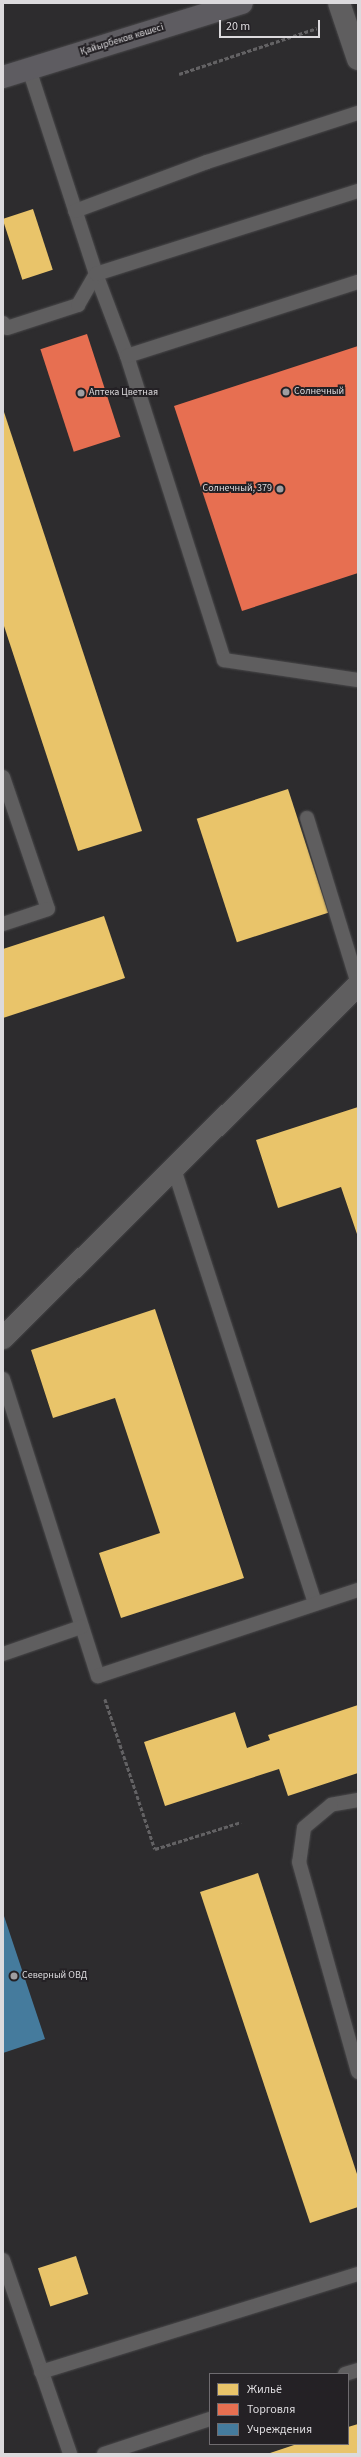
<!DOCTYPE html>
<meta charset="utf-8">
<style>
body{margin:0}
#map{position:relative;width:361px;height:2457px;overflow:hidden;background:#2d2c2e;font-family:"Source Sans 3",sans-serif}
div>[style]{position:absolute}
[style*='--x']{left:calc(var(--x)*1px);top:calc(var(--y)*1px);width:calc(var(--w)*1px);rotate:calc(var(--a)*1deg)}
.homes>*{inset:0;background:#e9c46a;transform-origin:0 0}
.shops>*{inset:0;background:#e76f51;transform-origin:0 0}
.public>*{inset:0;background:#457b9d}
.path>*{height:2.5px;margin-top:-1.25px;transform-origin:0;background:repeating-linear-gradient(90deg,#636264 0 4px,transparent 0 6px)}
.roads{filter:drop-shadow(0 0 1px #49484a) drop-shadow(0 0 1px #49484a)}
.lane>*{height:14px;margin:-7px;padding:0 7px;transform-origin:7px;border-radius:7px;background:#5f5e5f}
.street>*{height:22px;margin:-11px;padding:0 11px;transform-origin:11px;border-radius:11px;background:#5f5e5f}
.secondary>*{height:22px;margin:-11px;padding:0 11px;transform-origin:11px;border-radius:11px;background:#5e5c61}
.dots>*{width:11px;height:11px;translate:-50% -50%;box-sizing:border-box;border:2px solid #242125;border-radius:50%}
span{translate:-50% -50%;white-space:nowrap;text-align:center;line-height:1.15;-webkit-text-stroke:4px #242125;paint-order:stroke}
.street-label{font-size:10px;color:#dcdadd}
.poi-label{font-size:10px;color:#dcdadd}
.left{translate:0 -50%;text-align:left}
.right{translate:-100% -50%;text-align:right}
.frame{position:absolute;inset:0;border:4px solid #dcdadd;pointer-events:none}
.legend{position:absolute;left:209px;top:2373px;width:140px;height:72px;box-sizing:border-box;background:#242125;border:1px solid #6e6b6f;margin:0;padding:5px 7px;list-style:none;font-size:12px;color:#dcdadd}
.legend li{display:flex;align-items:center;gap:8px;height:20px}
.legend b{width:20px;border:1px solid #6e6b6f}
.scale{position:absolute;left:219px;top:20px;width:101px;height:18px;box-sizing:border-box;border:2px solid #dcdadd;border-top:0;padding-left:5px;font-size:12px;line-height:14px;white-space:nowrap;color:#dcdadd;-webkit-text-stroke:3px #242125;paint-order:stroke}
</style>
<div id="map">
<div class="homes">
<i style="left:33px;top:209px;width:64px;height:32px;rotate:72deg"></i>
<i style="clip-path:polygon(3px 409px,142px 831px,78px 851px,3px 623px)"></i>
<i style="left:288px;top:789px;width:130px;height:96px;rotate:72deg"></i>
<i style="clip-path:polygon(104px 916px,125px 978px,3px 1018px,3px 949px)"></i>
<i style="clip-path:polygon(358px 1107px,358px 1237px,341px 1187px,278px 1208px,256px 1140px)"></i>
<i style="clip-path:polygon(155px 1309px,244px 1578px,121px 1618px,99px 1553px,160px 1533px,115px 1398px,53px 1418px,31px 1350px)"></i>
<i style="clip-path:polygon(358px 1705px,358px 1773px,288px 1796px,279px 1769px,165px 1806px,144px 1742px,235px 1712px,247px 1748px,270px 1740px,268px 1735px)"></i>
<i style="clip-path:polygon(258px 1873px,358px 2177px,358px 2207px,310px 2223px,200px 1892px)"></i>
<i style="left:76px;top:2256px;width:40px;height:40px;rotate:72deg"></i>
<i style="clip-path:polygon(358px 2424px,358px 2454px,267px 2454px,297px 2444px,348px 2444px,348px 2427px)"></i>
</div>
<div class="shops">
<i style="left:87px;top:334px;width:108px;height:49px;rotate:72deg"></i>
<i style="clip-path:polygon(358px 346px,358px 573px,242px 611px,174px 406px)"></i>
</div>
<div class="public">
<i style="clip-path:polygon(3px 1913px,45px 2039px,3px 2053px)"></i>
</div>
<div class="path">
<i style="--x:179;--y:74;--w:145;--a:-18.4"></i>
<i style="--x:105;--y:1699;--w:158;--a:71.6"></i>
<i style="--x:155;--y:1849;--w:90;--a:-17.4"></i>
</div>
<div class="roads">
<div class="lane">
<i style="--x:29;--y:69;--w:216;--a:71.9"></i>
<i style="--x:96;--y:274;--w:88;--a:69.3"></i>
<i style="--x:127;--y:356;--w:319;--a:72.3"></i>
<i style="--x:224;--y:660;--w:135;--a:8.5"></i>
<i style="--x:75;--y:211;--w:141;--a:-20.4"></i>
<i style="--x:207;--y:162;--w:159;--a:-18"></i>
<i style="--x:3;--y:323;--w:6;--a:51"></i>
<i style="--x:7;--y:328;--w:75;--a:-17.9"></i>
<i style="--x:78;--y:305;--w:36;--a:-60"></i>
<i style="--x:96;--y:274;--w:275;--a:-17.6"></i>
<i style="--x:127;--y:356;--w:243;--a:-17.8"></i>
<i style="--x:3;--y:777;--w:139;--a:71.2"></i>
<i style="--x:48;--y:909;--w:47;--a:161.6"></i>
<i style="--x:307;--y:818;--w:174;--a:72.9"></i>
<i style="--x:174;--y:1169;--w:457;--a:72"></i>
<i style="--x:3;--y:1379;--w:312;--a:72.3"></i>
<i style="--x:98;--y:1676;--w:274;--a:-18.3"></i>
<i style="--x:3;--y:1654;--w:83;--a:-19.1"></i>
<i style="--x:358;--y:1800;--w:27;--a:170"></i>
<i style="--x:331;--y:1805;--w:35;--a:140"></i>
<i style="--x:304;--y:1828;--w:34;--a:98"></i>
<i style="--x:299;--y:1862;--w:218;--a:74.3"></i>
<i style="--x:3;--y:2260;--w:205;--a:70.9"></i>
<i style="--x:41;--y:2372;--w:332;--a:-17.2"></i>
<i style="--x:345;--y:2374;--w:14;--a:-17"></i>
<i style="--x:104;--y:2454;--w:112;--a:-18.3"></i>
</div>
<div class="street">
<i style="--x:339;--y:3;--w:59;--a:71.3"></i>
<i style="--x:3;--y:1338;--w:500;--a:-44.8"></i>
</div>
<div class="secondary">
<i style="--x:3;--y:77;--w:250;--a:-17.2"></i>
</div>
</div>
<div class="dots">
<i style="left:286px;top:392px;background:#9f9da0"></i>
<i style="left:81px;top:393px;background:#9f9da0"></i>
<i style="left:280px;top:489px;background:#9f9da0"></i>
<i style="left:14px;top:1976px;background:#9f9da0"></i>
</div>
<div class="street-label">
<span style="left:122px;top:40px;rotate:-17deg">Қайырбеков көшесі</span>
</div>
<div class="poi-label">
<span class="left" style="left:294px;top:392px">Солнечный</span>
<span class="left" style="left:89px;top:393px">Аптека Цветная</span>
<span class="right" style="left:272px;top:489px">Солнечный, 379</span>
<span class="left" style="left:22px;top:1976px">Северный ОВД</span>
</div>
<div class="frame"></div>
<ul class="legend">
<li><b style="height:11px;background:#e9c46a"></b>Жильё</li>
<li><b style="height:11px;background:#e76f51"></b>Торговля</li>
<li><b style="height:11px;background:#457b9d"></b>Учреждения</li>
</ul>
<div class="scale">20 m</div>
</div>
